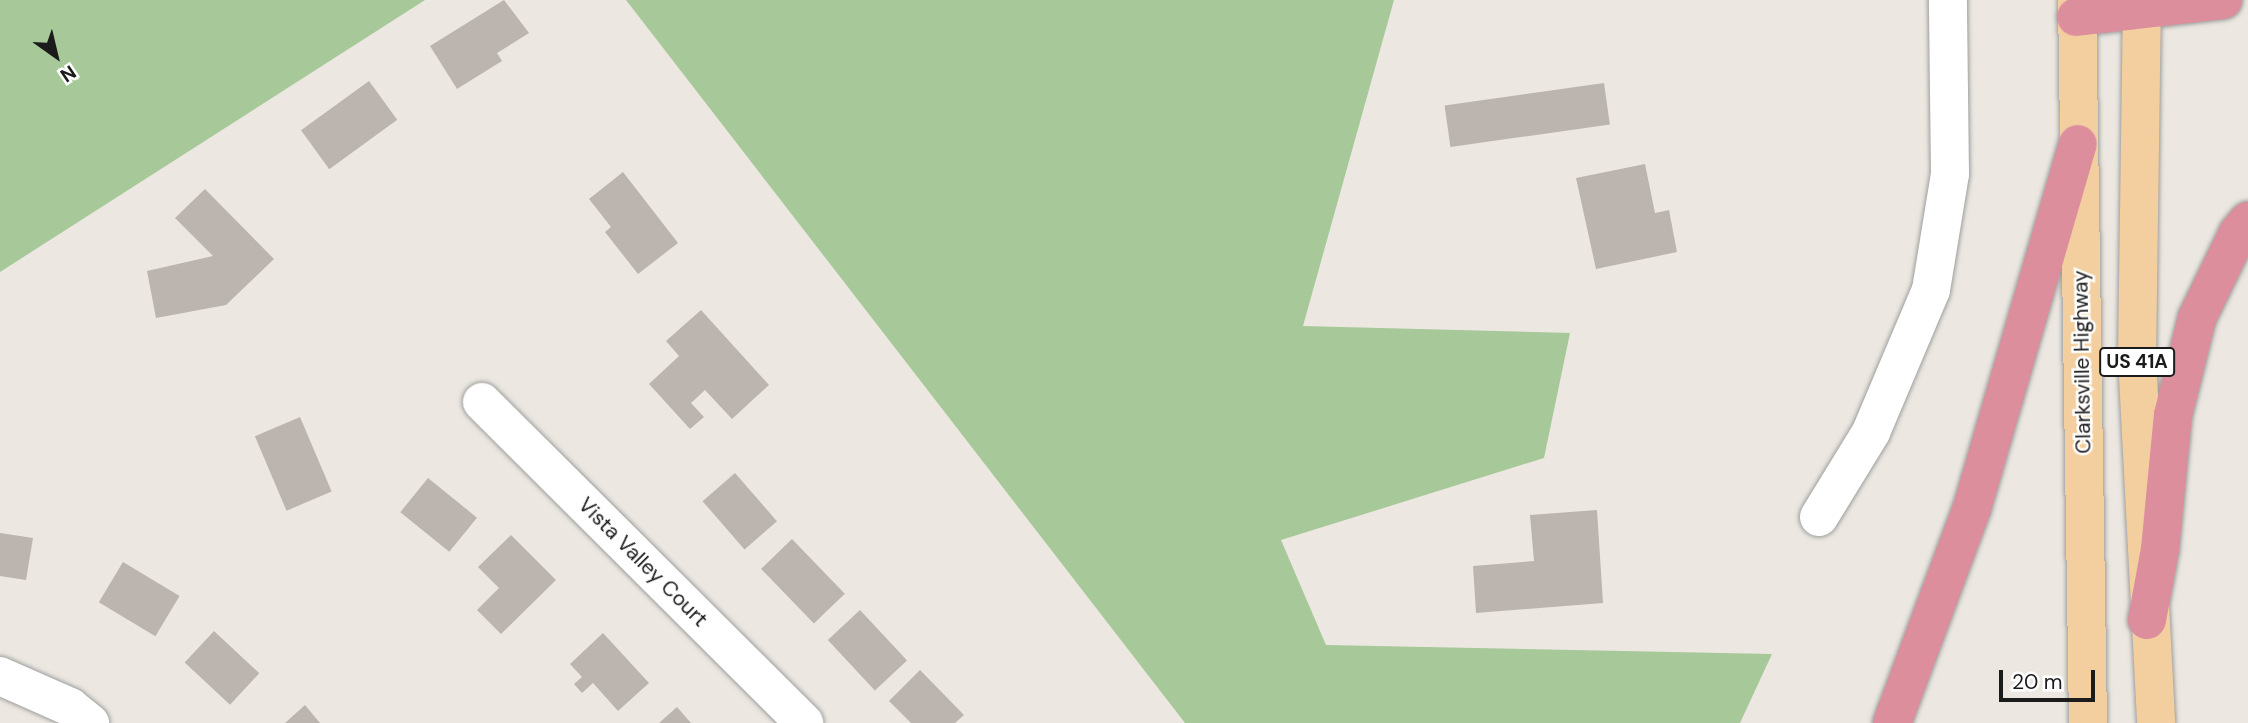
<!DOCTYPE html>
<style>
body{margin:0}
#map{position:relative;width:2248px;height:723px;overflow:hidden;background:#ece8e1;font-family:"DM Sans",sans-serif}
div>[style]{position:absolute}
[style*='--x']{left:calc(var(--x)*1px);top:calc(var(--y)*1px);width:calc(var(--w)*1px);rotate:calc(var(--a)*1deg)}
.forest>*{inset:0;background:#a7c899}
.building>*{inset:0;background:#bcb4ae;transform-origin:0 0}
.roads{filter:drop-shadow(0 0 2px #9f9f9f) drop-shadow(0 0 2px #9f9f9f)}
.minor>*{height:38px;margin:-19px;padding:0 19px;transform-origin:19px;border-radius:19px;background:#fff}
.major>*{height:38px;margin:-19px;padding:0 19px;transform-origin:19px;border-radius:19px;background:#f3cf9f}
.highway>*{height:38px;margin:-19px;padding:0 19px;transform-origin:19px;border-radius:19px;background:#dd8e9d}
span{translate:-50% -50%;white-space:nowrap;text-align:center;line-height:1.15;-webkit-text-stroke:5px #fff;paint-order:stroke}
.shield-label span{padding:2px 5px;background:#fff;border:2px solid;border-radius:5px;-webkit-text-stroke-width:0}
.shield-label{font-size:19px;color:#1b1b1b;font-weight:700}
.street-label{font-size:21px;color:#1b1b1b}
.north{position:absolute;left:21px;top:21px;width:70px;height:70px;-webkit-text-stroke:5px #fff;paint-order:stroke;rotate:146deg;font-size:19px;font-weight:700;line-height:28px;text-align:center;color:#1b1b1b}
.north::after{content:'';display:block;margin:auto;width:24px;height:32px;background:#1b1b1b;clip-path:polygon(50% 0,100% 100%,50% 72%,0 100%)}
.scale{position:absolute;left:1999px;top:670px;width:96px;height:32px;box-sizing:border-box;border:4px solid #1b1b1b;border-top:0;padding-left:9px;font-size:21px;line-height:24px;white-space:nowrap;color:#1b1b1b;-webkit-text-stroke:5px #fff;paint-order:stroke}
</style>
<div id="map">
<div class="forest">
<i style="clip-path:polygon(0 0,425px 0,0 272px)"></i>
<i style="clip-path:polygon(626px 0,1394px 0,1303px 326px,1570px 333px,1544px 458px,1281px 540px,1326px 645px,1772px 654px,1740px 723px,1185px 723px)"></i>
</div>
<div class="building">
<i style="clip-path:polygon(504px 0,529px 33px,497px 53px,502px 61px,457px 89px,430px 46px)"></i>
<i style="left:369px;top:81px;width:48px;height:84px;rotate:54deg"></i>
<i style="left:1604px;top:83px;width:42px;height:161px;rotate:82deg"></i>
<i style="clip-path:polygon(1645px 164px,1655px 213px,1669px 210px,1677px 252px,1596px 269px,1576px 178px)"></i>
<i style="clip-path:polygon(623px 172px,678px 243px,638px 274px,605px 232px,611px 227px,589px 199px)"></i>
<i style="clip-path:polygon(205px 189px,274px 259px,226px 305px,156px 318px,147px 271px,213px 256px,175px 218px)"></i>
<i style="clip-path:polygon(701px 310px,769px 385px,732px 419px,705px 390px,691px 403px,704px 417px,690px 429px,649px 384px,679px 356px,666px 341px)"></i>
<i style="left:300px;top:417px;width:81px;height:49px;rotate:67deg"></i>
<i style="left:735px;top:473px;width:64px;height:43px;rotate:49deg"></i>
<i style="left:428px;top:478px;width:63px;height:44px;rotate:39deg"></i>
<i style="clip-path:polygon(1597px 510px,1603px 603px,1476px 613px,1473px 566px,1534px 561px,1530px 515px)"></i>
<i style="clip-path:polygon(0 533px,33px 538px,26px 580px,0 576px)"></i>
<i style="clip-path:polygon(511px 535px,556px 580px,501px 634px,477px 610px,499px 588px,478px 567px)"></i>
<i style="left:792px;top:539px;width:76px;height:43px;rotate:46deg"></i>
<i style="left:123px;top:562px;width:66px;height:47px;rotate:31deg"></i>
<i style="left:860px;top:610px;width:69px;height:44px;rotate:47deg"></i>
<i style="left:214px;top:631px;width:62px;height:43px;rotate:43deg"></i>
<i style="clip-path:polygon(603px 633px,649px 683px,618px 711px,593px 683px,582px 693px,574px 684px,582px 677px,570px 664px)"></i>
<i style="clip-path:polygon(920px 670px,964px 715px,955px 723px,911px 723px,889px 701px)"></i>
<i style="clip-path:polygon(305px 705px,320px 723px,285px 723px)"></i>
<i style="clip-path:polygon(677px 707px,691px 723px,659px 723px)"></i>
</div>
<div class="roads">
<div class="minor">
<i style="--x:482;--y:402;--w:455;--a:44.9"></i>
<i style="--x:1819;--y:517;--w:100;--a:-58.5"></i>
<i style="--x:1871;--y:432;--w:154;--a:-67.1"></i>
<i style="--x:1931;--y:290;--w:118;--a:-80.7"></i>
<i style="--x:1950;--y:174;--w:174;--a:-90.7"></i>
<i style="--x:0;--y:676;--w:77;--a:23.9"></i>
<i style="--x:70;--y:707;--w:26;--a:39"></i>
</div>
<div class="major">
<i style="--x:2077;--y:0;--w:723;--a:89.13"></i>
<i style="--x:2142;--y:0;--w:357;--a:90.8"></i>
<i style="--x:2137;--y:357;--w:366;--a:87"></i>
</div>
<div class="highway">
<i style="--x:2076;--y:17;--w:148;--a:-6.6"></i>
<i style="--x:2147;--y:620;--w:72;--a:-79.6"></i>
<i style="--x:2160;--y:549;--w:135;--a:-84.5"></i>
<i style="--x:2173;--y:415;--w:100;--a:-76.1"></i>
<i style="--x:2197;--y:318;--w:94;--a:-64.2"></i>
<i style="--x:2238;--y:233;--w:16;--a:-50"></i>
<i style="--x:1892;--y:723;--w:229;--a:-69.6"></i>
<i style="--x:1972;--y:508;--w:379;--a:-73.8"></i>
</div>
</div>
<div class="shield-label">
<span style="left:2137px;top:362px">US 41A</span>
</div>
<div class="street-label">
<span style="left:2082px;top:362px;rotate:-91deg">Clarksville Highway</span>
<span style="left:643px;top:562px;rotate:45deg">Vista Valley Court</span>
</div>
<div class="north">N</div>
<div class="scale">20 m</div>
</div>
